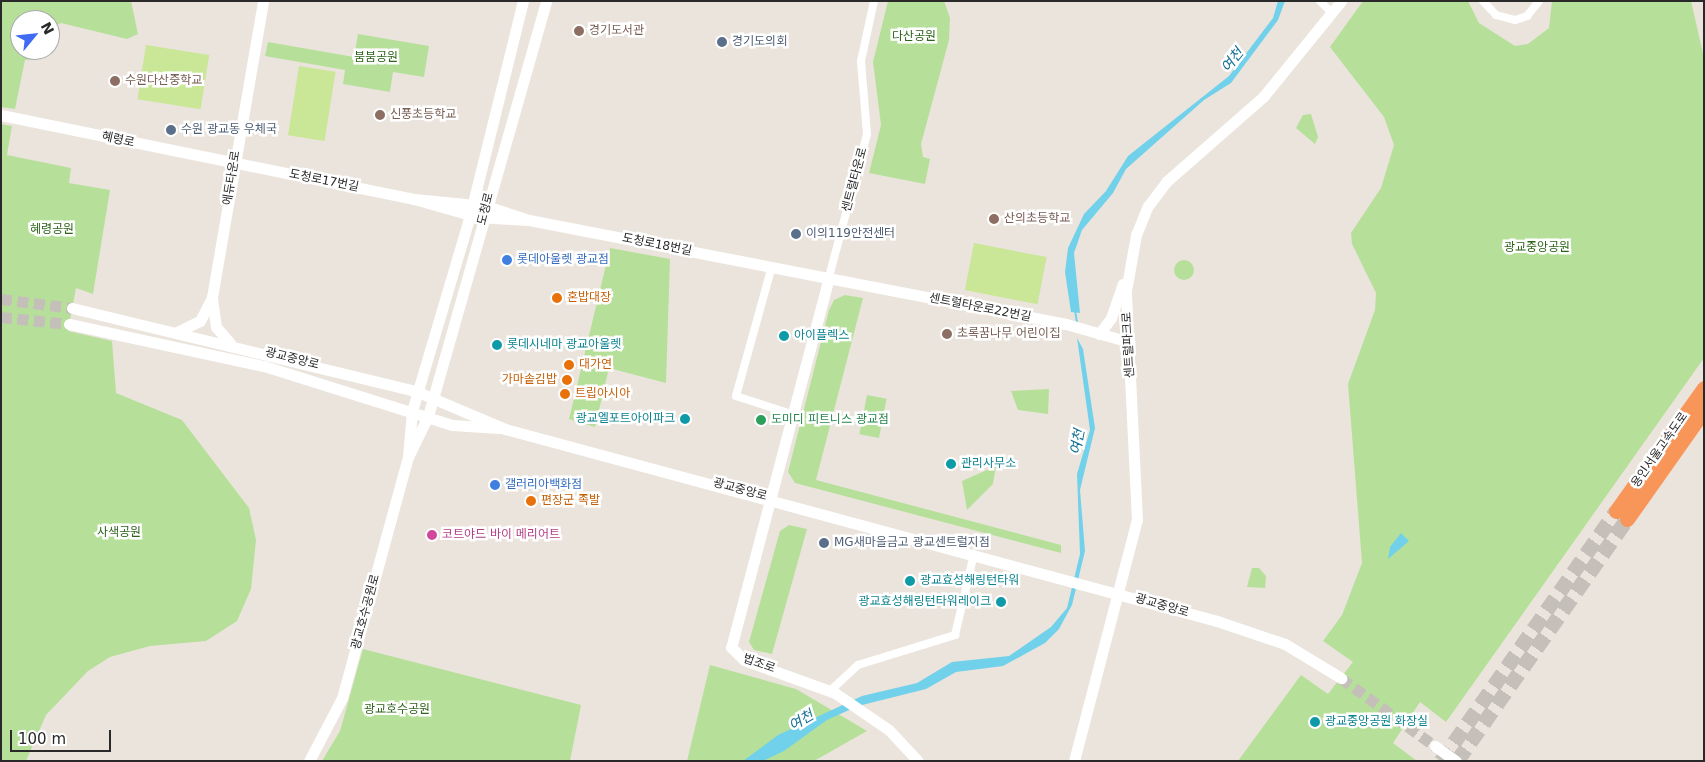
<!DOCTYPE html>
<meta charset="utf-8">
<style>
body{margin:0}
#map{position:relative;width:1705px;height:762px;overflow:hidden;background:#ebe4dc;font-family:"DejaVu Sans","Noto Sans KR",sans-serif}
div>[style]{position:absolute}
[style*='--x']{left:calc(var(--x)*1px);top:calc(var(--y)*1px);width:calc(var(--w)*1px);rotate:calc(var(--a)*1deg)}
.green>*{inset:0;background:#b6e09a;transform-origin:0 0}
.round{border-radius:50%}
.pitch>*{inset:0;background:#c9e796;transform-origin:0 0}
.water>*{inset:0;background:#72d1ea}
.stream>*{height:2px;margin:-1px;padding:0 1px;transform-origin:1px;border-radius:1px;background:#72d1ea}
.secondary-tunnel>*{height:11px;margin-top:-5.5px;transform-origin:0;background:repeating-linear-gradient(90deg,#c4bfb8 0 11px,transparent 0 16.5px)}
.highway-tunnel>*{height:15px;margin-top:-7.5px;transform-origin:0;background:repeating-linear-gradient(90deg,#c4bfb8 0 15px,transparent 0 23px)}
.street>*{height:8px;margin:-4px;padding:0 4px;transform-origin:4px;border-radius:4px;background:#fff}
.secondary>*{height:11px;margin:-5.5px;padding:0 5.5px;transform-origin:5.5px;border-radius:5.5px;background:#fff}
.highway>*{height:15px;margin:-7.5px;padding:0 7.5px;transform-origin:7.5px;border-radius:7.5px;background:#f8965a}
.dots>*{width:14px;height:14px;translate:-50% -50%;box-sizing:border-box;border:2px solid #fff;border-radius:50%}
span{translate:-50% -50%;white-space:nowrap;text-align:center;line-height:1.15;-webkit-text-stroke:5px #fff;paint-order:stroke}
.education-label{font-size:12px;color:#785e54}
.left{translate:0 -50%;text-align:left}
.park-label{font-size:12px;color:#2f641c}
.service-label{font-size:12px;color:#4e5e75}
.street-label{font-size:12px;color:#292929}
.shop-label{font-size:12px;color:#366cbe}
.food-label{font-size:12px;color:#c56008}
.right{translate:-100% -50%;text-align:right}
.culture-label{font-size:12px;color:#0d838f}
.leisure-label{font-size:12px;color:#27864d}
.hotel-label{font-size:12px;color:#b23c85}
.water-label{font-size:14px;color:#126f95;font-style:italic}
.frame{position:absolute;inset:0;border:2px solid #292929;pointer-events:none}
.north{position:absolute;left:10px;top:10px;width:50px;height:50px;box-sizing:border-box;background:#fff;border:1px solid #a9a9a9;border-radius:50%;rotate:62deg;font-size:14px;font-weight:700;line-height:20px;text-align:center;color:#292929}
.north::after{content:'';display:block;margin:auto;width:18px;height:22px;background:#416bf3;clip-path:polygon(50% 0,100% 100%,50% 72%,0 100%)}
.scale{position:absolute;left:10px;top:730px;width:101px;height:22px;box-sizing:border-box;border:2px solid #292929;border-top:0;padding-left:6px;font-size:15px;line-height:18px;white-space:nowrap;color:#292929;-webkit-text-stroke:4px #fff;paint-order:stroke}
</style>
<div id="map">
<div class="green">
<i style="clip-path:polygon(1px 1px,131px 1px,138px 34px,127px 39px,61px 23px,50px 28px,50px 20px,20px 20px,20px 50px,37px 50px,35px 59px,25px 60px,15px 109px,1px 107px)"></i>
<i style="clip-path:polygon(888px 1px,944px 1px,950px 18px,949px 40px,921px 144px,923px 157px,930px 159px,925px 184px,869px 173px,881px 125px,873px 62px)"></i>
<i style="clip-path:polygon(1363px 1px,1468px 1px,1479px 23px,1515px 46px,1528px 44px,1549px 28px,1552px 1px,1691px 1px,1704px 58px,1704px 358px,1446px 722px,1420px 702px,1393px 743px,1417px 761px,1238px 761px,1301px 675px,1328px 694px,1353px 662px,1323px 641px,1342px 615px,1362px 563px,1348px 384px,1375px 310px,1376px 293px,1352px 244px,1351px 233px,1381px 188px,1394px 145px,1384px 117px,1330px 47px)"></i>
<i style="clip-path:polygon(358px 34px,429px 46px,424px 77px,393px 72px,390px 92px,343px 84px,345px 70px,265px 56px,268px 42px,354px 57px)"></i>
<i style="clip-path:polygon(1311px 114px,1318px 137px,1315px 144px,1296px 128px,1303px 115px)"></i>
<i style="clip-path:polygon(1px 124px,12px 126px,7px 155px,71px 168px,69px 183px,110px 190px,93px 294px,76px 288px,68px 331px,112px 341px,116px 393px,182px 420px,249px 508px,256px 540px,251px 589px,237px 621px,206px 641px,150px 646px,110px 657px,88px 671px,46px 715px,26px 761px,1px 761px)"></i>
<i style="clip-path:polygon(610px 248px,670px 259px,666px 383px,609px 368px,595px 427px,569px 419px)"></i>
<i class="round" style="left:1174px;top:260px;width:20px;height:20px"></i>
<i style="clip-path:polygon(845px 295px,863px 298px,816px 480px,1061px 545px,1061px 553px,795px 483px,788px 472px,829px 310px,834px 300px)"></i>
<i style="clip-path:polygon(1049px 389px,1048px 414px,1018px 410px,1011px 391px)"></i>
<i style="left:867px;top:395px;width:20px;height:40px;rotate:11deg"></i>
<i style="clip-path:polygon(996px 466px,993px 484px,967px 510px,962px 481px)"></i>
<i style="clip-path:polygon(789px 525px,807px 529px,772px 654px,754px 650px,749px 642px,780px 531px)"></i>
<i style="clip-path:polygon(1252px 568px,1259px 568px,1266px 576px,1265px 588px,1247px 587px)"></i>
<i style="clip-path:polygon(363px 649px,581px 705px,570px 761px,322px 761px,340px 731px)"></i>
<i style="clip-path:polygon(710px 665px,796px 689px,867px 731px,814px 761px,687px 761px)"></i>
</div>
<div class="pitch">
<i style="left:146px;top:45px;width:64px;height:55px;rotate:9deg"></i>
<i style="left:299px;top:66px;width:37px;height:70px;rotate:9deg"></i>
<i style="left:974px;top:243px;width:74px;height:48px;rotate:11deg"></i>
</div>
<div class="water">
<i style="clip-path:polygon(1278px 1px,1285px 1px,1278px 20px,1231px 83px,1204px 100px,1126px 169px,1113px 193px,1082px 230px,1074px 253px,1080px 313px,1071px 312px,1065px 272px,1068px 248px,1084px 214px,1106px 191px,1128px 156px,1229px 76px,1273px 18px)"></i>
<i style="clip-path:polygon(1077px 338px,1083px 349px,1095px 428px,1080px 490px,1085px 551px,1072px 605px,1059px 629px,1045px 643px,1003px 666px,956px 672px,926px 689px,858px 706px,827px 720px,784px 751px,763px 761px,743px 761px,778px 735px,862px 696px,917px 683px,952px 662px,1009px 656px,1051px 627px,1067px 608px,1080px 554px,1077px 474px,1090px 430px)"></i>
<i style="clip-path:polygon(1401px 533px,1409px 541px,1388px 559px,1390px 547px)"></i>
</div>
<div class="stream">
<i style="--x:1075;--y:310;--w:13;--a:81"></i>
</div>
<div class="secondary-tunnel">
<i style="--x:1;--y:299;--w:72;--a:7.2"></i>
<i style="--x:1;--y:317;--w:68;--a:5.9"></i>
<i style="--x:1341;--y:678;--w:116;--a:35.9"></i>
</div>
<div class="highway-tunnel">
<i style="--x:1441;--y:761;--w:305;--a:-55"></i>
<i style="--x:1457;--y:761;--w:296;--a:-54.9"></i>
</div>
<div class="street">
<i style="--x:1320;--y:1;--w:17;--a:45"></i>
<i style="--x:1483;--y:1;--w:19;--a:47"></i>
<i style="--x:1496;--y:15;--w:20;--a:15"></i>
<i style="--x:1515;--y:20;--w:13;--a:-18"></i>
<i style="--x:1527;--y:16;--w:19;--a:-51"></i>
<i style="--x:772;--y:266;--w:135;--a:105.5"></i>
<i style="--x:736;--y:396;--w:58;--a:18.1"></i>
<i style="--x:829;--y:277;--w:148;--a:-75.1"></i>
<i style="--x:867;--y:134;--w:73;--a:-94.7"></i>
<i style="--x:861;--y:61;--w:61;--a:-77.8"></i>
<i style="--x:830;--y:691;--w:38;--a:-43"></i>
<i style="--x:858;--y:665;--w:102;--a:-17.2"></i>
<i style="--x:955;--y:635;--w:83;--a:-76.8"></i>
</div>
<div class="secondary">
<i style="--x:1;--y:115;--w:421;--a:11.5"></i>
<i style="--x:414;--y:199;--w:66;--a:15.7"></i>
<i style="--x:478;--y:217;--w:50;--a:3.4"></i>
<i style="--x:414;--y:199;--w:72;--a:5.6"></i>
<i style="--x:486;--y:206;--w:45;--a:18"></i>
<i style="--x:529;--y:220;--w:547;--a:10.96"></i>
<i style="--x:1066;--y:324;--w:66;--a:15.9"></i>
<i style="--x:829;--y:277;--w:383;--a:104.8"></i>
<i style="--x:731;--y:647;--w:18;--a:45"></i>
<i style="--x:744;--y:660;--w:97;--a:19.9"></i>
<i style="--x:835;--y:693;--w:65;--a:34.4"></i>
<i style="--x:889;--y:730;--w:42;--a:46.9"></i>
<i style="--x:72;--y:308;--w:356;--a:13.6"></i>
<i style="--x:418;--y:392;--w:95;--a:23"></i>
<i style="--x:505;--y:429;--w:737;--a:15.09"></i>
<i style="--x:1217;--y:621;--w:72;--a:18.7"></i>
<i style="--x:1285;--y:644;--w:66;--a:31.3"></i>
<i style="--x:69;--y:324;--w:199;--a:12.2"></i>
<i style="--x:264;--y:366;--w:197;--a:17.4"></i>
<i style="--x:452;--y:425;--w:47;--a:3.7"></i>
<i style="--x:177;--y:332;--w:25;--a:-26"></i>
<i style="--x:200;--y:321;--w:22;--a:-63"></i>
<i style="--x:1099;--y:334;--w:20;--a:-53"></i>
<i style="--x:1111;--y:318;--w:36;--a:-71"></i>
<i style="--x:230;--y:343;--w:21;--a:-131"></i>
<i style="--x:216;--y:327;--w:30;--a:-98"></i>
<i style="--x:212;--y:297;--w:300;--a:-80.2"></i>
<i style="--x:408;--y:457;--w:46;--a:-85"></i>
<i style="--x:412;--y:411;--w:204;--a:-73.5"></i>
<i style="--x:470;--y:215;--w:220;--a:-76.1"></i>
<i style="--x:1435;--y:746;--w:26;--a:36"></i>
<i style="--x:309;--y:761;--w:71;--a:-62.4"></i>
<i style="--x:342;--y:698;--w:250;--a:-74.7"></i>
<i style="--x:408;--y:457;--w:46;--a:-64"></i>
<i style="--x:428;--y:416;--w:431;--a:-74.1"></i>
<i style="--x:1074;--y:761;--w:249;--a:-75.4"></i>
<i style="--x:1137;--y:520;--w:229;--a:-92.8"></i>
<i style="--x:1126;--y:291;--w:57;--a:-79.9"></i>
<i style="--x:1136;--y:235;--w:31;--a:-68"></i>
<i style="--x:1148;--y:206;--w:31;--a:-53"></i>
<i style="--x:1167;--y:181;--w:128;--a:-41.2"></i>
<i style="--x:1263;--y:97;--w:124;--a:-50.9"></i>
</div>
<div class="highway">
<i style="--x:1616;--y:511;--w:151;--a:-54.4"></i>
<i style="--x:1627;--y:519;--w:133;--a:-54.8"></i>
</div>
<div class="dots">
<i style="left:579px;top:31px;background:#8d6e63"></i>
<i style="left:722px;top:42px;background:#5c6f8a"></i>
<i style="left:115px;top:81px;background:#8d6e63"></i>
<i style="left:380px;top:115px;background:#8d6e63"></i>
<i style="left:171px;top:130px;background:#5c6f8a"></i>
<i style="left:994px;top:219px;background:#8d6e63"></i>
<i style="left:796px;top:234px;background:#5c6f8a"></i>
<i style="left:507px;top:260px;background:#3f7fe0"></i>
<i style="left:557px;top:298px;background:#e8710a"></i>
<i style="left:947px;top:334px;background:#8d6e63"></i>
<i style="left:784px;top:336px;background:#0f9aa8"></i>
<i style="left:497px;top:345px;background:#0f9aa8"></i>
<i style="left:569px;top:365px;background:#e8710a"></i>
<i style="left:567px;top:380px;background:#e8710a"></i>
<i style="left:565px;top:394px;background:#e8710a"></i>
<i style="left:685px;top:419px;background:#0f9aa8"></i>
<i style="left:761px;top:420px;background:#2e9e5b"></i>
<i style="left:951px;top:464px;background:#0f9aa8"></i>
<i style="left:495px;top:485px;background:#3f7fe0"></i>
<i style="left:531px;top:501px;background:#e8710a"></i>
<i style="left:432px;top:535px;background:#d1479c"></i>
<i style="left:824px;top:543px;background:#5c6f8a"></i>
<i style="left:910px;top:581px;background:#0f9aa8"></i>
<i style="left:1001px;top:602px;background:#0f9aa8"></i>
<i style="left:1315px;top:722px;background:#0f9aa8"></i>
</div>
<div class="education-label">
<span class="left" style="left:589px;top:31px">경기도서관</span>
<span class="left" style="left:125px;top:81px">수원다산중학교</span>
<span class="left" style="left:390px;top:115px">신풍초등학교</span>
<span class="left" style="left:1004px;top:219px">산의초등학교</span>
<span class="left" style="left:957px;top:334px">초록꿈나무 어린이집</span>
</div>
<div class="park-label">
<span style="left:914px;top:37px">다산공원</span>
<span style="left:376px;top:58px">붐붐공원</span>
<span style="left:52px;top:230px">혜령공원</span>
<span style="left:1537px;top:248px">광교중앙공원</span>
<span style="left:119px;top:533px">사색공원</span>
<span style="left:397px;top:710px">광교호수공원</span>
</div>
<div class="service-label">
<span class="left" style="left:732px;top:42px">경기도의회</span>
<span class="left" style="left:181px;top:130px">수원 광교동 우체국</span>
<span class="left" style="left:806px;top:234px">이의119안전센터</span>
<span class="left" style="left:834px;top:543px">MG새마을금고 광교센트럴지점</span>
</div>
<div class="street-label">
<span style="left:118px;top:140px;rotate:12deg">혜령로</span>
<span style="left:232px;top:178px;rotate:-81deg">에듀타운로</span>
<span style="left:855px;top:180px;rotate:-75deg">센트럴타운로</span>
<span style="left:324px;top:181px;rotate:11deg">도청로17번길</span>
<span style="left:486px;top:209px;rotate:-76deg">도청로</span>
<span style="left:657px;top:245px;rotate:11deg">도청로18번길</span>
<span style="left:980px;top:308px;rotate:11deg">센트럴타운로22번길</span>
<span style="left:1129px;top:345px;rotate:-93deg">센트럴파크로</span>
<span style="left:292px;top:359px;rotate:14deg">광교중앙로</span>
<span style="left:1660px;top:450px;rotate:-55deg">용인서울고속도로</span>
<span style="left:740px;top:490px;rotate:15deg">광교중앙로</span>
<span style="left:1162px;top:606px;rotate:16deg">광교중앙로</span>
<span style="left:366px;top:612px;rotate:-75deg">광교호수공원로</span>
<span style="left:759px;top:664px;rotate:19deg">법조로</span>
</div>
<div class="shop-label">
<span class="left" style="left:517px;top:260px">롯데아울렛 광교점</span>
<span class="left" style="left:505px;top:485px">갤러리아백화점</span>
</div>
<div class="food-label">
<span class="left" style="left:567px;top:298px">혼밥대장</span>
<span class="left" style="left:579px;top:365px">대가연</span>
<span class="right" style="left:557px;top:380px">가마솥김밥</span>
<span class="left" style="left:575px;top:394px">트립아시아</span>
<span class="left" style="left:541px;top:501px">편장군 족발</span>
</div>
<div class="culture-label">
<span class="left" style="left:794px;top:336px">아이플렉스</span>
<span class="left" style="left:507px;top:345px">롯데시네마 광교아울렛</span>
<span class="right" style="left:675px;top:419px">광교엘포트아이파크</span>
<span class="left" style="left:961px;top:464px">관리사무소</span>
<span class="left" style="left:920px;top:581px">광교효성해링턴타워</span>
<span class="right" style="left:991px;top:602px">광교효성해링턴타워레이크</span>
<span class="left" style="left:1325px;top:722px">광교중앙공원 화장실</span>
</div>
<div class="leisure-label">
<span class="left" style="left:771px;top:420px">도미디 피트니스 광교점</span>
</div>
<div class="hotel-label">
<span class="left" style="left:442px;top:535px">코트야드 바이 메리어트</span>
</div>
<div class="water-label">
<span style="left:1232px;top:60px;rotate:-51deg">여천</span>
<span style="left:1077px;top:442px;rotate:-79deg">여천</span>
<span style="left:801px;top:720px;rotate:-31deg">여천</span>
</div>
<div class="frame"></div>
<div class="north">N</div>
<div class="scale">100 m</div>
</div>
